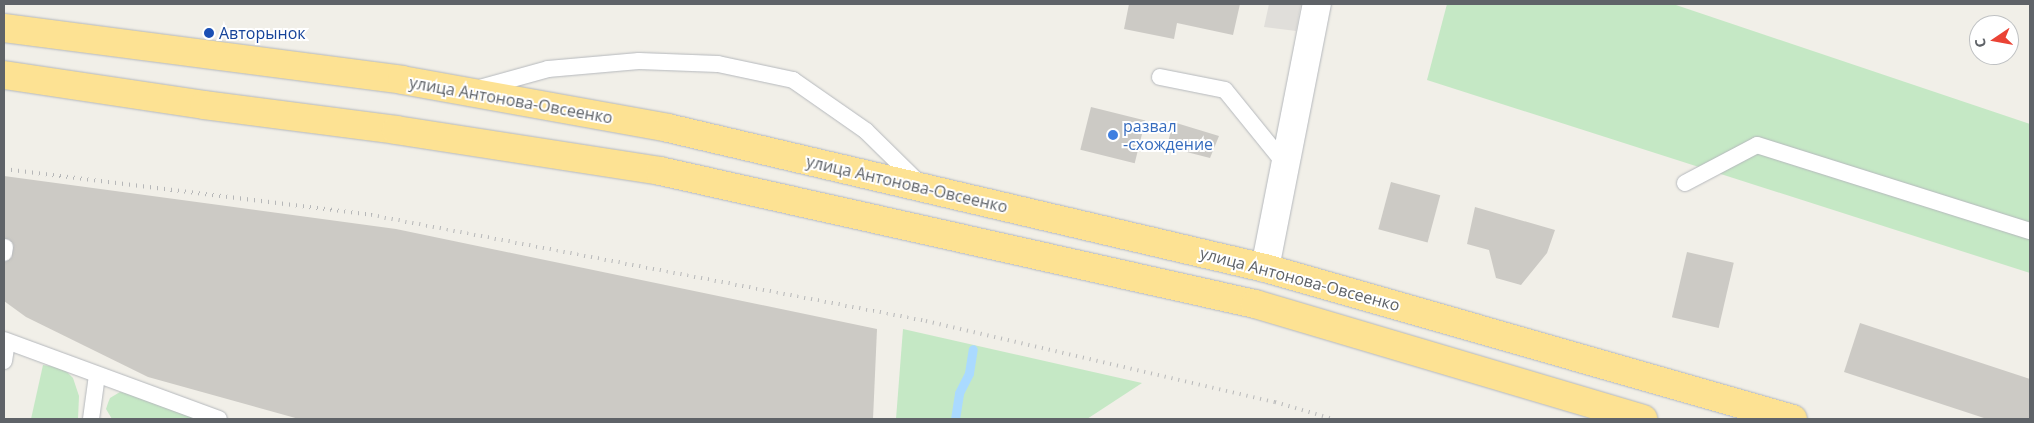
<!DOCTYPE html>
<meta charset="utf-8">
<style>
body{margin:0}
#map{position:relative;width:2034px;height:423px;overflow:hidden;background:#f1efe8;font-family:"Open Sans",sans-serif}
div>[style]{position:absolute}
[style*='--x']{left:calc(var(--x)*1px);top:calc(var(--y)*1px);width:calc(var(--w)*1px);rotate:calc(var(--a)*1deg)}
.industrial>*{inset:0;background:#e0deda}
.green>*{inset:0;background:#c5e8c5}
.stream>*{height:9px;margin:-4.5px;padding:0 4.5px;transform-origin:4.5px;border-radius:4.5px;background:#aadaff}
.building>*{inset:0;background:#cccac5;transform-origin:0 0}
.roads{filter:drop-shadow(0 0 1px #b5b8bc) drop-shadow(0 0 1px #b5b8bc)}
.lane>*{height:16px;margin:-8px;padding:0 8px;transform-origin:8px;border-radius:8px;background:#fff}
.street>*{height:28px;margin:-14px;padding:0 14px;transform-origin:14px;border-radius:14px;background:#fff}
.highway>*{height:28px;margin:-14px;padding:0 14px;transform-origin:14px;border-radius:14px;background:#fde293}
.rail>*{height:4px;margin-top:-2px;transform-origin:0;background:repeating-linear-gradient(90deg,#b6b7b8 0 1px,transparent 0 7px)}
.dots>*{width:14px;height:14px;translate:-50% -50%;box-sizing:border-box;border:2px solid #fff;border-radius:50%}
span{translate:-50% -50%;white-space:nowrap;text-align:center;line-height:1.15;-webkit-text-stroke:4px #fff;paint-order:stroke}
.transit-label{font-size:16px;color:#164399}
.left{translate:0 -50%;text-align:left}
.street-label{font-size:16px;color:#5f6368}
.shop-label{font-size:16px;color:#366cbe}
.frame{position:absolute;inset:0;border:5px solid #5f6368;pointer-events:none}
.north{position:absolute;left:1969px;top:15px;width:50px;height:50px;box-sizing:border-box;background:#fff;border:1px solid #bfc1c3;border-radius:50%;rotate:258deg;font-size:14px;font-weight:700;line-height:20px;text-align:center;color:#5f6368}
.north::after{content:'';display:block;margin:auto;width:18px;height:22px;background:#ea4335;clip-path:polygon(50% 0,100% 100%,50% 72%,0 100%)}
</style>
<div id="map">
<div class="industrial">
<i style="clip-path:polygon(1269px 4px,1301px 4px,1296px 31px,1264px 27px)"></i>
</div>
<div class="green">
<i style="clip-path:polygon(1447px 4px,1673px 4px,2030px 124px,2030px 273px,1427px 80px)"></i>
<i style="clip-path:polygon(903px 329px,1142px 383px,1087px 419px,896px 419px)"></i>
<i style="clip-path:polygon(43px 365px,63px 368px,73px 378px,79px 396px,78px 419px,31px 419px)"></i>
<i style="clip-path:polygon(120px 392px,128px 393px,199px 419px,112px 419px,106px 409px,108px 403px,110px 398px)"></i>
</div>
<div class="stream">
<i style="--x:955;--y:419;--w:26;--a:-81"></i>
<i style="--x:959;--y:393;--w:22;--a:-63"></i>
<i style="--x:969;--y:373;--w:24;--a:-81"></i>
</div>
<div class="building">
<i style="clip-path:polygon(1129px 4px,1240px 4px,1233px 35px,1177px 23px,1174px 39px,1124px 29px)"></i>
<i style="left:1091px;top:107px;width:56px;height:44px;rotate:14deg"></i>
<i style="clip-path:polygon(1173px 122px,1219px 136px,1210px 158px,1167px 147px)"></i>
<i style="clip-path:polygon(4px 176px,396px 229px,877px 329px,873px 419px,299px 419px,148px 377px,26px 317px,4px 301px)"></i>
<i style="left:1391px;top:182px;width:51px;height:49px;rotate:15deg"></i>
<i style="clip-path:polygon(1475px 207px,1555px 230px,1547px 253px,1521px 285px,1496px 278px,1489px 250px,1467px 244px)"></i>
<i style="left:1687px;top:252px;width:48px;height:67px;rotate:13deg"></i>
<i style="clip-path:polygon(1860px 323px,2030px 379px,2030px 419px,1987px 419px,1844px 372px)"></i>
</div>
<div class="roads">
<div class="lane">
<i style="--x:1160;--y:77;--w:66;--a:11.3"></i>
<i style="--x:1225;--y:90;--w:95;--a:51"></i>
<i style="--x:476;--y:89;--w:75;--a:-15.5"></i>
<i style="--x:548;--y:69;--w:91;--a:-5"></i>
<i style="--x:639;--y:61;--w:79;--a:2.2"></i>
<i style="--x:718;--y:64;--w:77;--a:12"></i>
<i style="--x:793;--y:80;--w:89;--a:34.9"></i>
<i style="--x:866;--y:131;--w:77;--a:44.5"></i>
<i style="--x:1685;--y:183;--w:81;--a:-27.8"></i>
<i style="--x:1757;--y:145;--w:286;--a:17.5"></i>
<i style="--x:4;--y:253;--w:6;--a:-81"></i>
<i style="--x:4;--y:340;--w:229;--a:20.2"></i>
<i style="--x:4;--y:361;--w:18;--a:-81"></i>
<i style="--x:91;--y:419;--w:44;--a:-82.2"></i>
</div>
<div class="street">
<i style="--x:1265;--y:268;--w:269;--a:-78.9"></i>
</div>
<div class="highway">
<i style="--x:4;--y:28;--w:401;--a:7.4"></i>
<i style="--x:402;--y:80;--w:270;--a:10.2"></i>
<i style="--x:668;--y:128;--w:613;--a:13.2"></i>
<i style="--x:1265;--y:268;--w:549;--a:15.96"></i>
<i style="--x:4;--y:75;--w:202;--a:8.5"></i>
<i style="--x:204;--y:105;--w:194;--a:7.4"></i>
<i style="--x:396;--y:130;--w:267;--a:8.8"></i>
<i style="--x:660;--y:171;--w:610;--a:12.6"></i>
<i style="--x:1255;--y:304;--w:405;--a:16.5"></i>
</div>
</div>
<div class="rail">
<i style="--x:4;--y:169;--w:370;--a:7.1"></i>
<i style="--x:371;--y:215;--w:565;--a:10.81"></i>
<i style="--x:926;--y:321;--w:358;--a:13.1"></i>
<i style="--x:1275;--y:402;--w:60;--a:16.3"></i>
</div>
<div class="dots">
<i style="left:209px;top:33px;background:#1a4fb4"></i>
<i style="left:1113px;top:135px;background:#3f7fe0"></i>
</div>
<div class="transit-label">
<span class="left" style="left:219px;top:33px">Авторынок</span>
</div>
<div class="street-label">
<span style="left:511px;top:100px;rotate:10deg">улица Антонова-Овсеенко</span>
<span style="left:907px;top:184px;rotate:13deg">улица Антонова-Овсеенко</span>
<span style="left:1300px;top:279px;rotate:15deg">улица Антонова-Овсеенко</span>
</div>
<div class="shop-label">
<span class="left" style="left:1123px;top:135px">развал<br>-схождение</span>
</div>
<div class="frame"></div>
<div class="north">С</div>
</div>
